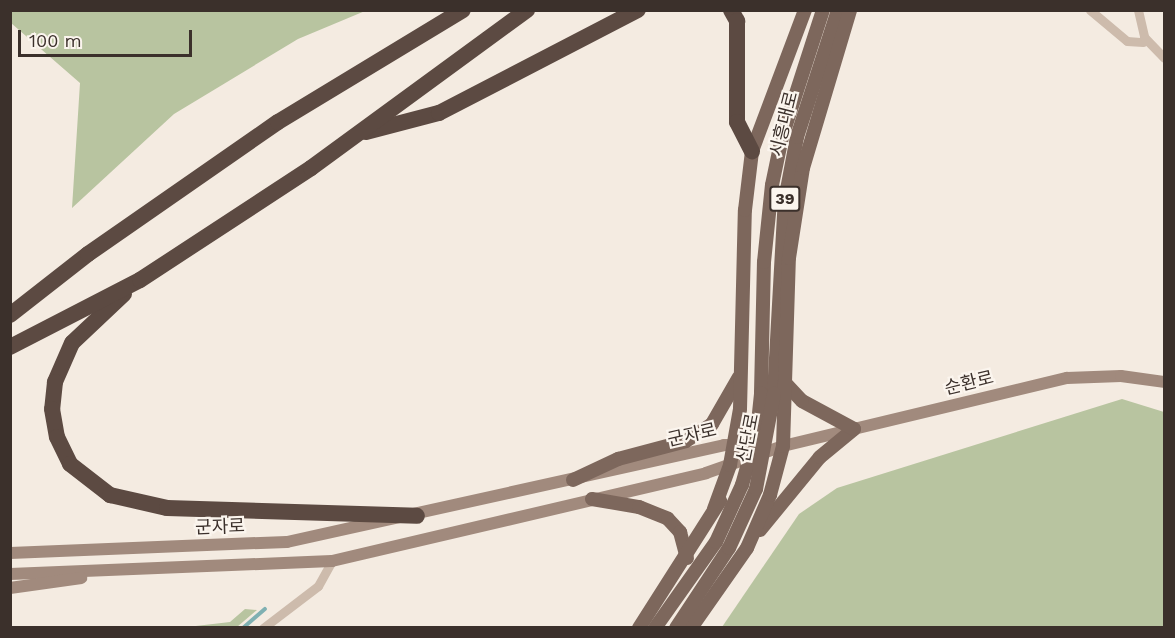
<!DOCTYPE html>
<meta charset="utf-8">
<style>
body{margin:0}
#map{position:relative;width:1175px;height:638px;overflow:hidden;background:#f4ebe1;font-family:"Work Sans","Noto Sans KR",sans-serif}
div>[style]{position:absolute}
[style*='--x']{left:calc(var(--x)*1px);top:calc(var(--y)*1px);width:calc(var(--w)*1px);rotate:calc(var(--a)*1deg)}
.green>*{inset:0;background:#b8c4a0}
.stream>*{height:4px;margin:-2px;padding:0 2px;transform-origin:2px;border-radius:2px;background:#7fb0b2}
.minor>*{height:9px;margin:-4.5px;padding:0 4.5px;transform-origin:4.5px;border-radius:4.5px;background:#cdbbac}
.secondary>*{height:12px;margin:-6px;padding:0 6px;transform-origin:6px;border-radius:6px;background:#a18a7d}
.primary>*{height:14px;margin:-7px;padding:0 7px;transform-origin:7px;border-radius:7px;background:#7d675c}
.motorway>*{height:16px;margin:-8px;padding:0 8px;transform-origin:8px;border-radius:8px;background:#5c4a42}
.primary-bridge>*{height:14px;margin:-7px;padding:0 7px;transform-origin:7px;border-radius:7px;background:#7d675c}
span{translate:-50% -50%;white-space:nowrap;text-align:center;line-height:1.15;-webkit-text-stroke:4.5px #fbf5ee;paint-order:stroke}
.shield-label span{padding:2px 4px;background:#fbf5ee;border:2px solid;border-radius:4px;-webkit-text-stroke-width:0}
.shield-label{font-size:16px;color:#3b302b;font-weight:700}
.street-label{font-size:18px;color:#3b302b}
.frame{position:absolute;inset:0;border:12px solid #3b302b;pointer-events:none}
.scale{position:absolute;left:18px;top:30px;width:174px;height:27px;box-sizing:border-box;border:3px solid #3b302b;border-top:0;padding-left:8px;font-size:18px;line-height:21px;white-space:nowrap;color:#3b302b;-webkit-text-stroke:4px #fbf5ee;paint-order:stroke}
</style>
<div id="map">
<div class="green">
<i style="clip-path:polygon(11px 10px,365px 10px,365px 11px,298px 39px,174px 114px,72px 208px,80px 83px,11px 23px)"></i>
<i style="clip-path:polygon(1122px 399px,1164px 412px,1164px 627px,722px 627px,799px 514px,837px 488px)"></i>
<i style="clip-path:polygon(245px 609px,257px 610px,237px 627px,187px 627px,230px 622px)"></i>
</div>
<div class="stream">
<i style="--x:243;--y:628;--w:29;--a:-41"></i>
</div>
<div class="minor">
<i style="--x:1090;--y:10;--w:48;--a:40"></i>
<i style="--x:1127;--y:41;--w:16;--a:4"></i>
<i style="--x:1138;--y:10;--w:28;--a:77"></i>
<i style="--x:1144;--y:37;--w:29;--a:46"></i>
<i style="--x:263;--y:628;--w:69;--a:-37.4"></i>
<i style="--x:318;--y:586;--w:29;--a:-61"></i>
</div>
<div class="secondary">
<i style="--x:10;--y:553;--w:277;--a:-2.3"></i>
<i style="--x:287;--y:542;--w:448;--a:-12.5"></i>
<i style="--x:724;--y:445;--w:37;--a:0"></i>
<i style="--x:10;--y:574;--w:322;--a:-2.3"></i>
<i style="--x:332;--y:561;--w:384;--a:-13.2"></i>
<i style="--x:706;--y:473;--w:82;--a:-19.3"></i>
<i style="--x:783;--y:446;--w:292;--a:-13.5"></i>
<i style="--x:1067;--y:378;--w:54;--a:-2.1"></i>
<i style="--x:1121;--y:376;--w:43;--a:7.9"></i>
<i style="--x:10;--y:588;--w:72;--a:-8"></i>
</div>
<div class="primary">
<i style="--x:761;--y:393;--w:131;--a:-88.7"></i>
<i style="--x:764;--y:262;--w:77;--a:-84.1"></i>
<i style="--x:772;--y:185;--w:49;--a:-78.2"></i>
<i style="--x:782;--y:137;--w:133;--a:-72.1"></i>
<i style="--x:774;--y:394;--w:194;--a:-86.8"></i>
<i style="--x:785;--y:200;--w:64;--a:-79.2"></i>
<i style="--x:797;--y:137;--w:133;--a:-72.1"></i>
<i style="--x:573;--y:480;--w:50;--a:-25"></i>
<i style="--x:618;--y:459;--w:70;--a:-14.8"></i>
<i style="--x:686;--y:441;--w:31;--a:-33"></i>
<i style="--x:712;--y:424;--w:54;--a:-60.1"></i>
<i style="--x:592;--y:499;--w:48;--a:9.7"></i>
<i style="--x:639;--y:507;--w:31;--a:22"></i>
<i style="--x:668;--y:519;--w:18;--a:47"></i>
<i style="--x:680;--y:532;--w:27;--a:75"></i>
<i style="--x:714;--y:509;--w:47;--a:-70"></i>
<i style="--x:730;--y:465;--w:57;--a:-79.9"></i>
<i style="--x:740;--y:409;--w:199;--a:-88.6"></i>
<i style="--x:745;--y:210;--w:59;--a:-83.2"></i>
<i style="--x:752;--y:151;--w:151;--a:-69.4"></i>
<i style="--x:760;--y:530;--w:94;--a:-50.6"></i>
<i style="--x:820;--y:457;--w:44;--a:-39.5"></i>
<i style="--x:854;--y:429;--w:59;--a:-151.7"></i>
<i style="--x:802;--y:401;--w:26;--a:-133"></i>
<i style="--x:639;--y:628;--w:151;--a:-57.5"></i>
<i style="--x:691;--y:628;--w:98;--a:-55"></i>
<i style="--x:747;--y:548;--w:58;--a:-66.5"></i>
<i style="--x:770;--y:495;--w:51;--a:-75.1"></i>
<i style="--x:783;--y:446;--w:188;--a:-88.2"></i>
<i style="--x:789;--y:258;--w:91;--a:-81.2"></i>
<i style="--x:803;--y:168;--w:165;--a:-73.4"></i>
</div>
<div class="motorway">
<i style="--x:731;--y:10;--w:13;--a:61"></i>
<i style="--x:737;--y:21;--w:101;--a:90"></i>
<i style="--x:737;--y:122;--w:33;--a:63"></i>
<i style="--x:366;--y:132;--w:75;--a:-14.6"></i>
<i style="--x:439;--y:113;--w:224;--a:-27.4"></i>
<i style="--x:124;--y:294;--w:71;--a:136.7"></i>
<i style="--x:72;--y:343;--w:43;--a:113.6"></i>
<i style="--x:55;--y:382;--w:27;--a:96"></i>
<i style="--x:52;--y:409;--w:28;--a:80"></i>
<i style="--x:57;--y:437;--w:30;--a:64"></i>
<i style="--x:70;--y:464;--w:51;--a:37.8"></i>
<i style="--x:110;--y:495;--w:58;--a:12.8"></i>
<i style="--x:167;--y:508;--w:250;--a:1.8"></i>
<i style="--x:10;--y:315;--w:99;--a:-38"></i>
<i style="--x:88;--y:254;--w:231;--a:-34.8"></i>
<i style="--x:278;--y:122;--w:216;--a:-31.2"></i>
<i style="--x:10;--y:347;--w:146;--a:-27.3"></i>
<i style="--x:140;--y:280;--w:204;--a:-33.2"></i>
<i style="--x:311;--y:168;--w:268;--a:-36.2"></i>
</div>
<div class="primary-bridge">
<i style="--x:655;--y:628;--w:105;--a:-54.7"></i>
<i style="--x:716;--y:542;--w:63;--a:-65.5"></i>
<i style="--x:742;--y:485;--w:55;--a:-74.2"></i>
<i style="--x:757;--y:432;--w:39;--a:-84"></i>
<i style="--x:676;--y:628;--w:96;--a:-56.5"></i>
<i style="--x:729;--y:548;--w:65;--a:-65.4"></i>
<i style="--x:756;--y:489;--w:97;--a:-79.3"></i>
</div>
<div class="shield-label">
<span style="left:785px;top:199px">39</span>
</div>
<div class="street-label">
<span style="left:784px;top:124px;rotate:-76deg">시흥대로</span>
<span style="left:969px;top:383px;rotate:-14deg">순환로</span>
<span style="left:692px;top:435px;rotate:-13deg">군자로</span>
<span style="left:748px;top:438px;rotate:-79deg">산단로</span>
<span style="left:220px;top:527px;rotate:-2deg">군자로</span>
</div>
<div class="frame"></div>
<div class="scale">100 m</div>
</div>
